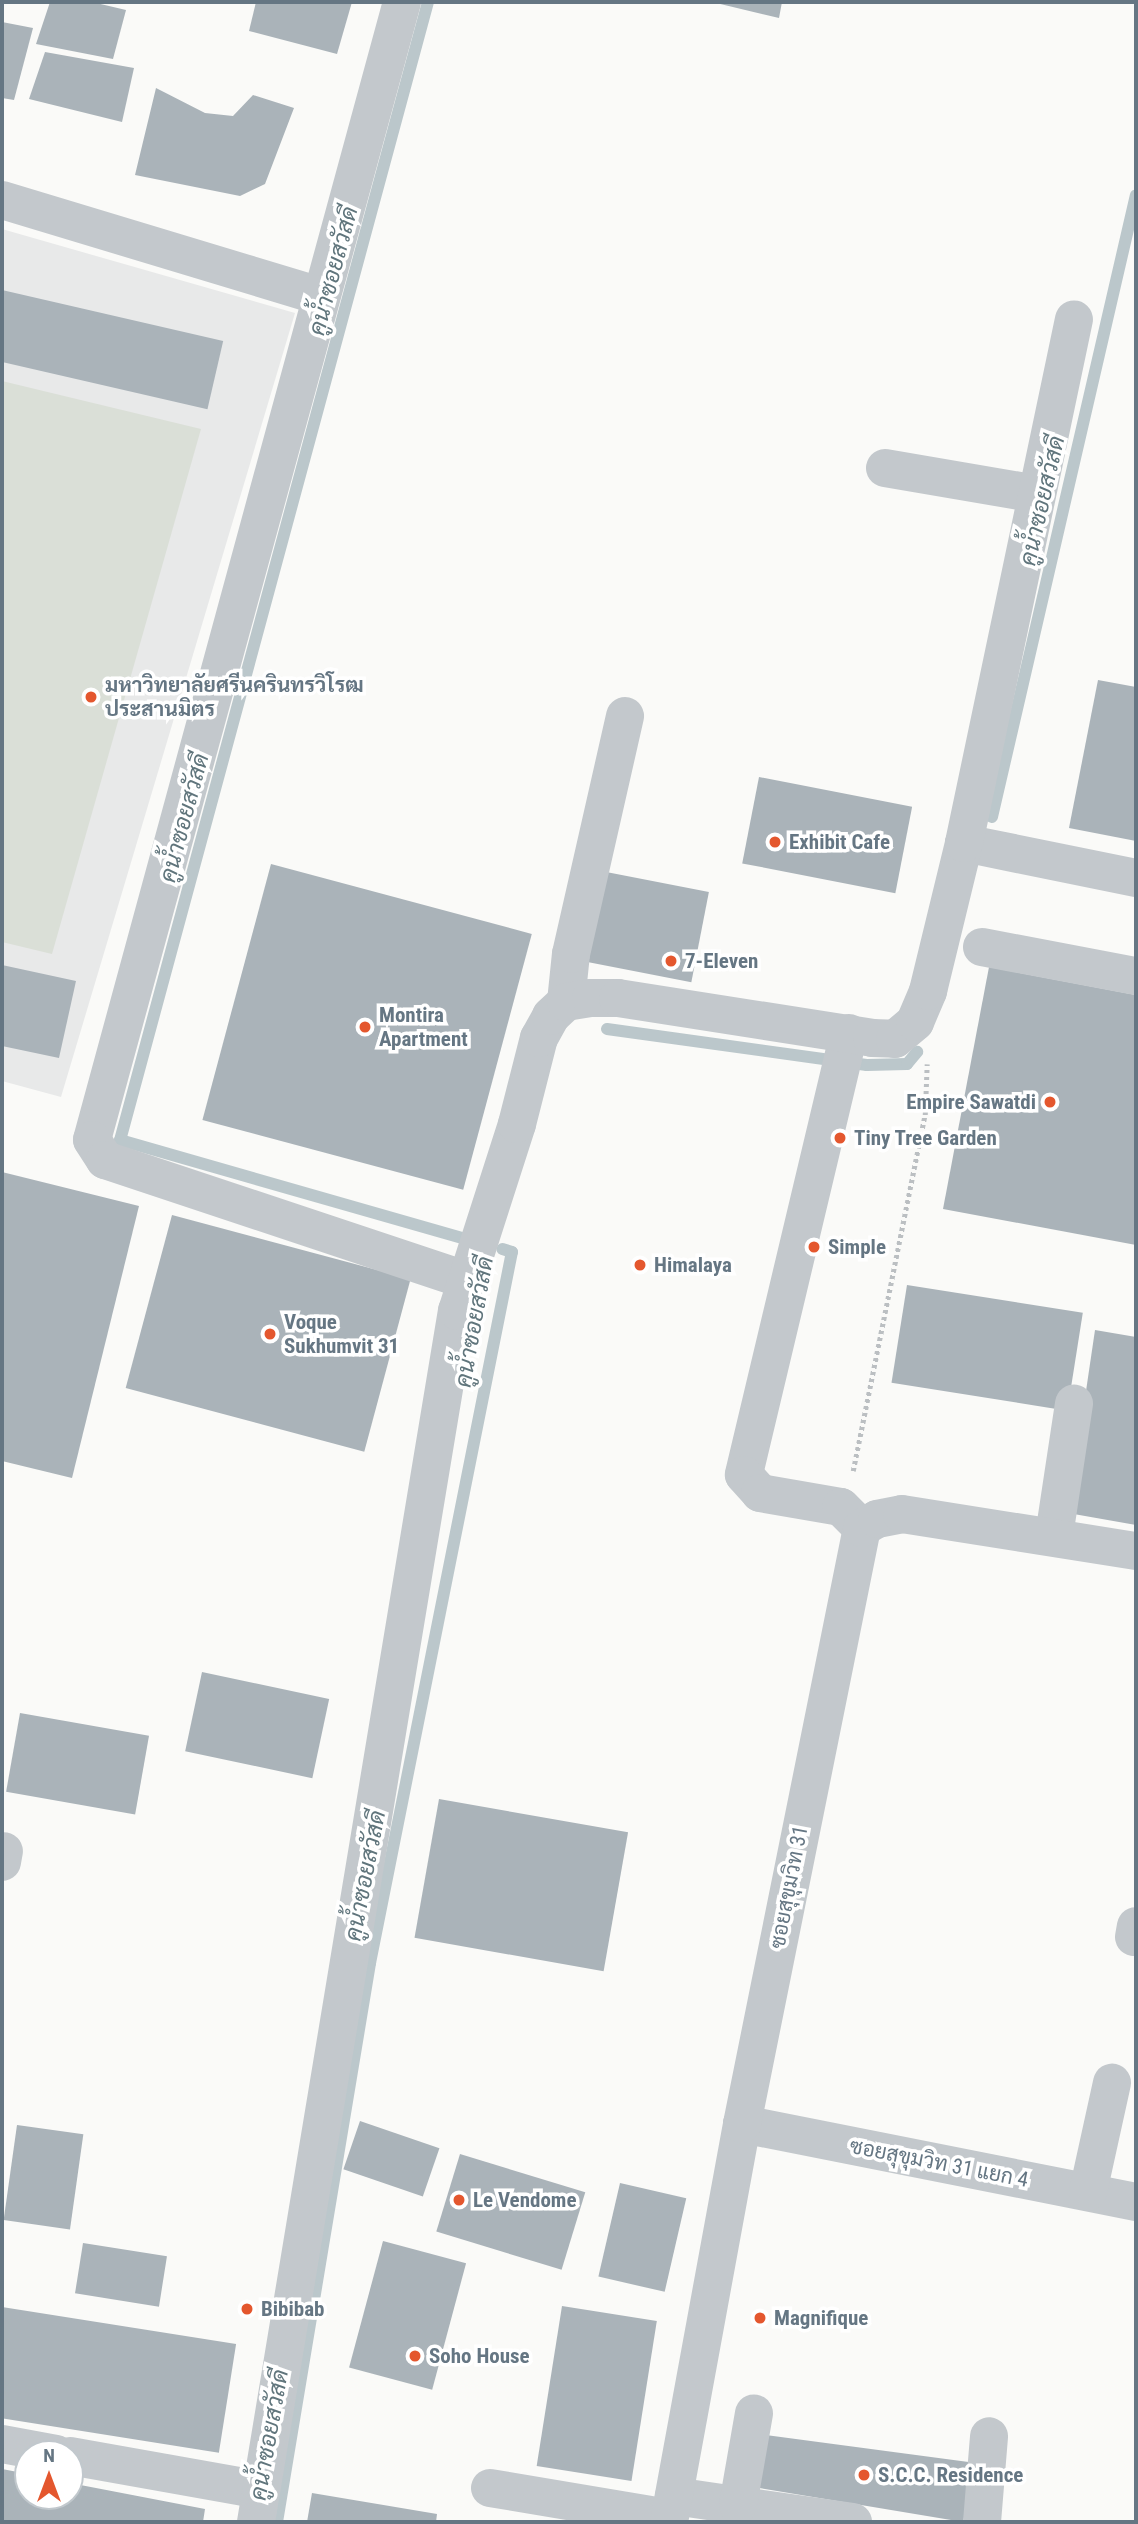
<!DOCTYPE html>
<meta charset="utf-8">
<style>
body{margin:0}
#map{position:relative;width:1138px;height:2524px;overflow:hidden;background:#fafaf8;font-family:"Roboto Condensed",Sarabun,sans-serif}
div>[style]{position:absolute}
[style*='--x']{left:calc(var(--x)*1px);top:calc(var(--y)*1px);width:calc(var(--w)*1px);rotate:calc(var(--a)*1deg)}
.built>*{inset:0;background:#e8e9e9}
.green>*{inset:0;background:#dadfd7}
.stream>*{height:12px;margin:-6px;padding:0 6px;transform-origin:6px;border-radius:6px;background:#bbc7cb}
.building>*{inset:0;background:#aab3b9;transform-origin:0 0}
.path>*{height:4.5px;margin-top:-2.25px;transform-origin:0;background:repeating-linear-gradient(90deg,#bbbfc2 0 3.5px,transparent 0 7px)}
.minor>*{height:38px;margin:-19px;padding:0 19px;transform-origin:19px;border-radius:19px;background:#c3c8cc}
.dots>*{width:19px;height:19px;translate:-50% -50%;box-sizing:border-box;border:4px solid #fff;border-radius:50%}
span{translate:-50% -50%;white-space:nowrap;text-align:center;line-height:1.15;-webkit-text-stroke:7px #fff;paint-order:stroke}
.poi-label{font-size:21px;color:#657683;font-weight:700}
.left{translate:0 -50%;text-align:left}
.right{translate:-100% -50%;text-align:right}
.street-label{font-size:21px;color:#657683}
.water-label{font-size:23px;color:#60757c;font-style:italic}
.frame{position:absolute;inset:0;border:4px solid #657683;pointer-events:none}
.north{position:absolute;left:14px;top:2440px;width:70px;height:70px;box-sizing:border-box;background:#fff;border:2px solid #c1c8cd;border-radius:50%;rotate:0deg;font-size:19px;font-weight:700;line-height:28px;text-align:center;color:#657683}
.north::after{content:'';display:block;margin:auto;width:24px;height:32px;background:#e4572e;clip-path:polygon(50% 0,100% 100%,50% 72%,0 100%)}
</style>
<div id="map">
<div class="built">
<i style="clip-path:polygon(2px 229px,295px 313px,61px 1097px,2px 1081px)"></i>
</div>
<div class="green">
<i style="clip-path:polygon(2px 381px,201px 429px,52px 954px,2px 942px)"></i>
</div>
<div class="stream">
<i style="--x:428;--y:2;--w:1179;--a:105.14"></i>
<i style="--x:120;--y:1140;--w:355;--a:16"></i>
<i style="--x:992;--y:817;--w:638;--a:-76.97"></i>
<i style="--x:607;--y:1029;--w:262;--a:7.9"></i>
<i style="--x:867;--y:1065;--w:40;--a:-1.4"></i>
<i style="--x:907;--y:1064;--w:16;--a:-50"></i>
<i style="--x:277;--y:2522;--w:567;--a:-80.55"></i>
<i style="--x:370;--y:1963;--w:725;--a:-78.71"></i>
<i style="--x:512;--y:1252;--w:10;--a:-163"></i>
</div>
<div class="building">
<i style="clip-path:polygon(50px 2px,92px 2px,126px 10px,113px 59px,36px 44px)"></i>
<i style="clip-path:polygon(256px 2px,352px 2px,337px 54px,249px 31px)"></i>
<i style="clip-path:polygon(712px 2px,782px 2px,779px 18px)"></i>
<i style="clip-path:polygon(2px 22px,33px 28px,14px 100px,2px 98px)"></i>
<i style="clip-path:polygon(45px 52px,134px 68px,122px 122px,29px 99px)"></i>
<i style="clip-path:polygon(156px 88px,205px 113px,233px 116px,253px 95px,294px 108px,265px 184px,240px 196px,135px 175px)"></i>
<i style="left:2px;top:290px;width:227px;height:70px;rotate:13deg"></i>
<i style="clip-path:polygon(1098px 680px,1136px 687px,1136px 841px,1069px 828px)"></i>
<i style="left:759px;top:777px;width:156px;height:88px;rotate:11deg"></i>
<i style="left:271px;top:864px;width:270px;height:265px;rotate:15deg"></i>
<i style="left:596px;top:870px;width:115px;height:92px;rotate:11deg"></i>
<i style="clip-path:polygon(2px 965px,76px 981px,59px 1058px,2px 1046px)"></i>
<i style="clip-path:polygon(989px 967px,1136px 995px,1136px 1245px,943px 1209px)"></i>
<i style="clip-path:polygon(2px 1172px,139px 1206px,72px 1478px,2px 1461px)"></i>
<i style="left:172px;top:1215px;width:247px;height:179px;rotate:15deg"></i>
<i style="left:907px;top:1285px;width:178px;height:99px;rotate:9deg"></i>
<i style="clip-path:polygon(1095px 1330px,1136px 1337px,1136px 1525px,1068px 1513px)"></i>
<i style="left:202px;top:1672px;width:130px;height:81px;rotate:12deg"></i>
<i style="left:20px;top:1713px;width:131px;height:80px;rotate:10deg"></i>
<i style="left:439px;top:1799px;width:192px;height:141px;rotate:10deg"></i>
<i style="left:360px;top:2121px;width:84px;height:51px;rotate:19deg"></i>
<i style="left:17px;top:2125px;width:67px;height:96px;rotate:8deg"></i>
<i style="left:460px;top:2154px;width:131px;height:81px;rotate:17deg"></i>
<i style="left:620px;top:2183px;width:68px;height:96px;rotate:13deg"></i>
<i style="left:383px;top:2241px;width:86px;height:131px;rotate:15deg"></i>
<i style="left:83px;top:2243px;width:85px;height:51px;rotate:9deg"></i>
<i style="left:562px;top:2306px;width:96px;height:162px;rotate:9deg"></i>
<i style="left:2px;top:2307px;width:237px;height:110px;rotate:9deg"></i>
<i style="clip-path:polygon(758px 2434px,976px 2463px,963px 2522px,753px 2487px)"></i>
<i style="clip-path:polygon(2px 2469px,28px 2474px,28px 2496px,70px 2496px,70px 2483px,205px 2509px,203px 2522px,2px 2522px)"></i>
<i style="clip-path:polygon(312px 2493px,437px 2514px,436px 2522px,307px 2522px)"></i>
</div>
<div class="path">
<i style="--x:853;--y:1471;--w:363;--a:-78.6"></i>
<i style="--x:925;--y:1115;--w:51;--a:-87.8"></i>
</div>
<div class="minor">
<i style="--x:402;--y:2;--w:1179;--a:105.24"></i>
<i style="--x:92;--y:1140;--w:24;--a:57"></i>
<i style="--x:105;--y:1160;--w:380;--a:18.4"></i>
<i style="--x:2;--y:200;--w:332;--a:16.8"></i>
<i style="--x:885;--y:468;--w:154;--a:9.7"></i>
<i style="--x:964;--y:843;--w:176;--a:11.5"></i>
<i style="--x:982;--y:947;--w:157;--a:10.7"></i>
<i style="--x:566;--y:1002;--w:48;--a:-84.1"></i>
<i style="--x:571;--y:954;--w:244;--a:-77.2"></i>
<i style="--x:849;--y:1033;--w:454;--a:103.4"></i>
<i style="--x:744;--y:1475;--w:24;--a:48"></i>
<i style="--x:760;--y:1493;--w:82;--a:9.8"></i>
<i style="--x:841;--y:1507;--w:30;--a:45"></i>
<i style="--x:1054;--y:1536;--w:134;--a:-81.4"></i>
<i style="--x:2;--y:1862;--w:11;--a:-80"></i>
<i style="--x:1134;--y:1937;--w:11;--a:-80"></i>
<i style="--x:742;--y:2124;--w:402;--a:11.2"></i>
<i style="--x:1088;--y:2192;--w:112;--a:-77.6"></i>
<i style="--x:2;--y:2444;--w:55;--a:10.5"></i>
<i style="--x:70;--y:2456;--w:193;--a:10.1"></i>
<i style="--x:490;--y:2488;--w:181;--a:9.5"></i>
<i style="--x:674;--y:2496;--w:181;--a:8.3"></i>
<i style="--x:738;--y:2505;--w:93;--a:-80.1"></i>
<i style="--x:256;--y:2522;--w:1228;--a:-80.58"></i>
<i style="--x:457;--y:1311;--w:196;--a:-72.2"></i>
<i style="--x:517;--y:1124;--w:89;--a:-75.7"></i>
<i style="--x:539;--y:1038;--w:25;--a:-61"></i>
<i style="--x:551;--y:1016;--w:21;--a:-43"></i>
<i style="--x:566;--y:1002;--w:25;--a:-9"></i>
<i style="--x:591;--y:998;--w:27;--a:0"></i>
<i style="--x:618;--y:998;--w:257;--a:8.9"></i>
<i style="--x:872;--y:1038;--w:23;--a:2"></i>
<i style="--x:895;--y:1039;--w:26;--a:-40"></i>
<i style="--x:915;--y:1022;--w:34;--a:-67"></i>
<i style="--x:928;--y:991;--w:152;--a:-76.3"></i>
<i style="--x:964;--y:843;--w:535;--a:-78.14"></i>
<i style="--x:669;--y:2522;--w:405;--a:-79.6"></i>
<i style="--x:742;--y:2124;--w:608;--a:-78.62"></i>
<i style="--x:862;--y:1528;--w:17;--a:-31"></i>
<i style="--x:877;--y:1519;--w:25;--a:-11"></i>
<i style="--x:902;--y:1514;--w:237;--a:9"></i>
<i style="--x:982;--y:2522;--w:86;--a:-85.3"></i>
</div>
<div class="dots">
<i style="left:91px;top:697px;background:#e4572e"></i>
<i style="left:775px;top:842px;background:#e4572e"></i>
<i style="left:671px;top:961px;background:#e4572e"></i>
<i style="left:365px;top:1027px;background:#e4572e"></i>
<i style="left:1050px;top:1102px;background:#e4572e"></i>
<i style="left:840px;top:1138px;background:#e4572e"></i>
<i style="left:814px;top:1247px;background:#e4572e"></i>
<i style="left:640px;top:1265px;background:#e4572e"></i>
<i style="left:270px;top:1334px;background:#e4572e"></i>
<i style="left:459px;top:2200px;background:#e4572e"></i>
<i style="left:247px;top:2309px;background:#e4572e"></i>
<i style="left:760px;top:2318px;background:#e4572e"></i>
<i style="left:415px;top:2356px;background:#e4572e"></i>
<i style="left:864px;top:2475px;background:#e4572e"></i>
</div>
<div class="poi-label">
<span class="left" style="left:105px;top:697px">มหาวิทยาลัยศรีนครินทรวิโรฒ<br>ประสานมิตร</span>
<span class="left" style="left:789px;top:842px">Exhibit Cafe</span>
<span class="left" style="left:685px;top:961px">7-Eleven</span>
<span class="left" style="left:379px;top:1027px">Montira<br>Apartment</span>
<span class="right" style="left:1036px;top:1102px">Empire Sawatdi</span>
<span class="left" style="left:854px;top:1138px">Tiny Tree Garden</span>
<span class="left" style="left:828px;top:1247px">Simple</span>
<span class="left" style="left:654px;top:1265px">Himalaya</span>
<span class="left" style="left:284px;top:1334px">Voque<br>Sukhumvit 31</span>
<span class="left" style="left:473px;top:2200px">Le Vendome</span>
<span class="left" style="left:261px;top:2309px">Bibibab</span>
<span class="left" style="left:774px;top:2318px">Magnifique</span>
<span class="left" style="left:429px;top:2356px">Soho House</span>
<span class="left" style="left:878px;top:2475px">S.C.C. Residence</span>
</div>
<div class="street-label">
<span style="left:789px;top:1887px;rotate:-79deg">ซอยสุขุมวิท 31</span>
<span style="left:939px;top:2163px;rotate:11deg">ซอยสุขุมวิท 31 แยก 4</span>
</div>
<div class="water-label">
<span style="left:334px;top:271px;rotate:-75deg">คูน้ำซอยสวัสดี</span>
<span style="left:1043px;top:501px;rotate:-77deg">คูน้ำซอยสวัสดี</span>
<span style="left:185px;top:818px;rotate:-75deg">คูน้ำซอยสวัสดี</span>
<span style="left:475px;top:1322px;rotate:-80deg">คูน้ำซอยสวัสดี</span>
<span style="left:366px;top:1876px;rotate:-79deg">คูน้ำซอยสวัสดี</span>
<span style="left:270px;top:2435px;rotate:-80deg">คูน้ำซอยสวัสดี</span>
</div>
<div class="frame"></div>
<div class="north">N</div>
</div>
